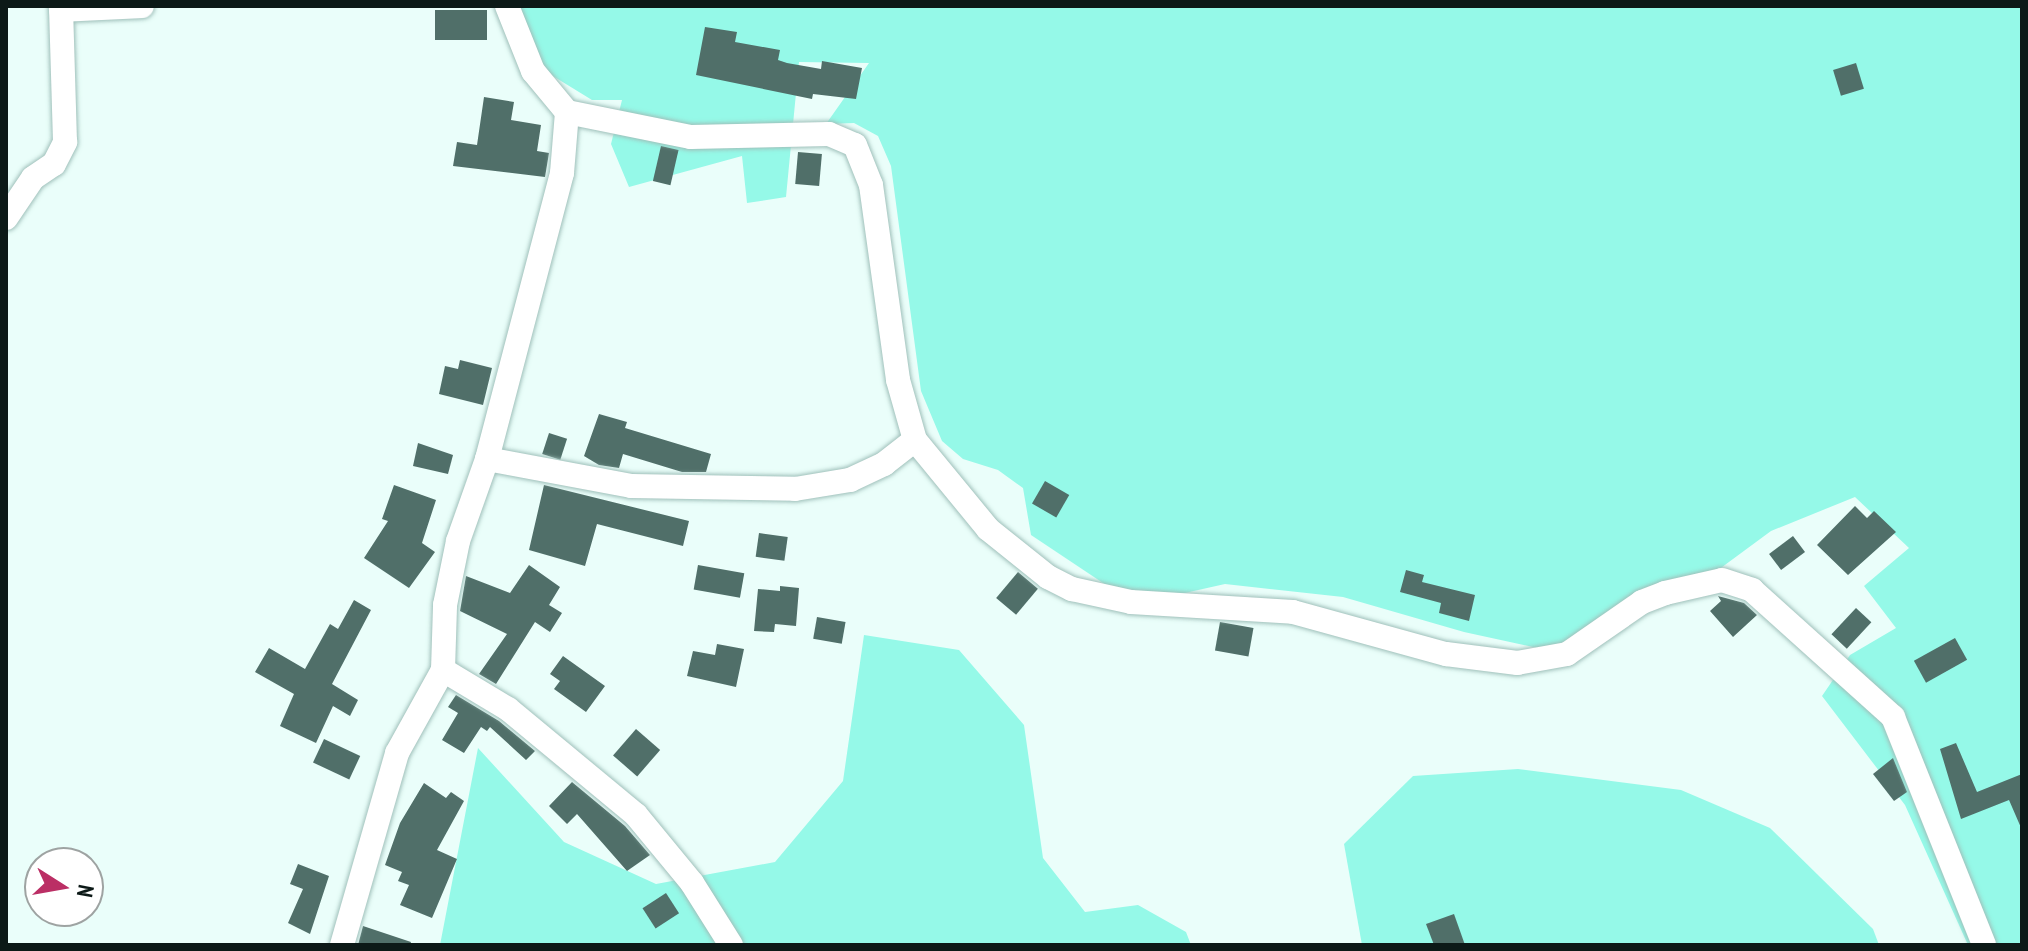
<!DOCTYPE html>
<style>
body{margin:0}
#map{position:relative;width:2028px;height:951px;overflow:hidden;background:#eafefa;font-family:"PT Sans Narrow",sans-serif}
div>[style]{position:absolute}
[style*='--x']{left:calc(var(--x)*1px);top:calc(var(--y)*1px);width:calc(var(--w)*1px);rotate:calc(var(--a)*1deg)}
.green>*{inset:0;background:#95f9e8}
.building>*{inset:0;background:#506f69;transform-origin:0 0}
.roads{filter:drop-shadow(0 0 2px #9fc0ba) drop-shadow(0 0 2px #9fc0ba)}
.minor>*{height:24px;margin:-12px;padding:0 12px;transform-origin:12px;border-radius:12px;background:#fff}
span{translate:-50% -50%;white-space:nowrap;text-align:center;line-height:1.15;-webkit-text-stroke:6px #fff;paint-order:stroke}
.frame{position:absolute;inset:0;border:8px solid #0c1917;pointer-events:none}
.north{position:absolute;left:24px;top:847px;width:80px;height:80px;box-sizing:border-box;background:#fff;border:2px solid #9ea3a2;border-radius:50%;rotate:101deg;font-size:22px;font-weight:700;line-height:32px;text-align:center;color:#0c1917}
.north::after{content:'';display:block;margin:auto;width:28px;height:36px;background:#bb2f65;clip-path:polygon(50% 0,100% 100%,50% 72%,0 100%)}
</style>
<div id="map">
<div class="green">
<i style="clip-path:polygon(518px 6px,2022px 6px,2022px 945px,1968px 945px,1905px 805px,1822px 696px,1850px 655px,1896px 628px,1864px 586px,1909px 548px,1855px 497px,1771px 531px,1714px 573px,1556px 652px,1464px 632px,1343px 597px,1225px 584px,1158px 599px,1106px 585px,1031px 535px,1023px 488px,998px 470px,963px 459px,942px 441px,921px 391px,891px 166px,878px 136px,854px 123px,826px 124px,869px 63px,799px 62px,786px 197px,747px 203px,742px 156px,629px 187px,611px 144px,622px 100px,592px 100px,548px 73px,534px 59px)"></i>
<i style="clip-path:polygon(864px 635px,959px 650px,1024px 725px,1043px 858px,1085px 912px,1138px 905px,1186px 932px,1191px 945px,440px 945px,478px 748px,564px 842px,656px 884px,775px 862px,843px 781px)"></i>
<i style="clip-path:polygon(1518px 769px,1681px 790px,1770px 828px,1873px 929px,1879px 945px,1362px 945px,1344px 844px,1413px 776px)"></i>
</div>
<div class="building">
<i style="left:435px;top:10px;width:52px;height:30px"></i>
<i style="clip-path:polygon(705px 27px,737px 32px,735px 42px,780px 50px,778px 60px,787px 63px,821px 69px,822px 61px,862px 68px,856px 99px,813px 94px,812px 99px,696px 75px)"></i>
<i style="left:1856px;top:63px;width:27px;height:24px;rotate:73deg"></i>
<i style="clip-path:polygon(484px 97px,514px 102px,511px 120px,541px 125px,537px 151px,549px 153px,545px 177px,453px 166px,457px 142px,477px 145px)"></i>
<i style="left:661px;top:146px;width:18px;height:36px;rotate:13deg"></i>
<i style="left:798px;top:152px;width:24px;height:32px;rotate:5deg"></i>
<i style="clip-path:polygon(460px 360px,492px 368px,483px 405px,439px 394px,445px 366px,458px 369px)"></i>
<i style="clip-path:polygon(599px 414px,627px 422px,625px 428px,711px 454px,706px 472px,682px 472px,623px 454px,619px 468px,599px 465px,584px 456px)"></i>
<i style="left:549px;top:433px;width:19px;height:22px;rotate:18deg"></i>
<i style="clip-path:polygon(418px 443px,453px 455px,448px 474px,413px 466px)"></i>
<i style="left:1045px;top:481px;width:28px;height:26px;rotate:30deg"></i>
<i style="clip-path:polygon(394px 485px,436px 500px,422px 543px,435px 552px,409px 588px,364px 558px,388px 521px,382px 519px)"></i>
<i style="clip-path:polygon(544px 485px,689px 521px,683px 546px,597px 524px,585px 566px,529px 550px)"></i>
<i style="clip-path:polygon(1855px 506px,1867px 518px,1874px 511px,1896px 532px,1848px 575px,1817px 545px)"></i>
<i style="left:759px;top:533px;width:29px;height:24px;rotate:8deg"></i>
<i style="left:1793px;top:536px;width:20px;height:30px;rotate:53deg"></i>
<i style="clip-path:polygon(529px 565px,560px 587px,549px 605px,562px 613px,550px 632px,535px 622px,496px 684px,479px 674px,507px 634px,460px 611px,466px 576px,510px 593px)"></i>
<i style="left:698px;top:565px;width:47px;height:25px;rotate:10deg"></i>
<i style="clip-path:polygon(1406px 570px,1424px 575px,1422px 582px,1475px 595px,1469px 621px,1439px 613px,1441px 603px,1400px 592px)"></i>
<i style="left:1018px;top:572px;width:26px;height:34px;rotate:40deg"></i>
<i style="clip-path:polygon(780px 586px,799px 588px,796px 626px,775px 624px,774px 632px,754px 631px,758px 589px,780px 591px)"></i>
<i style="clip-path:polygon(1718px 596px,1744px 603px,1757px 615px,1733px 637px,1710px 611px,1721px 601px)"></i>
<i style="clip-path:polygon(354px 600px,371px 610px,332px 684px,358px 700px,350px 716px,333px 706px,316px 743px,280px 726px,294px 694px,255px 672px,269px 648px,305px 669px,330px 624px,338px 629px)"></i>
<i style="left:1856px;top:608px;width:21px;height:36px;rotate:43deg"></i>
<i style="left:817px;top:617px;width:29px;height:22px;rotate:10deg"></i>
<i style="left:1220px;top:622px;width:34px;height:29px;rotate:10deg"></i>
<i style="left:1955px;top:638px;width:25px;height:47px;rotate:61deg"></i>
<i style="clip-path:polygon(717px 644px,744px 649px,736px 687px,687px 676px,693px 651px,715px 655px)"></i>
<i style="clip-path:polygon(563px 656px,605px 686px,586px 712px,554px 689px,560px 681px,550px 674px)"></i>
<i style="clip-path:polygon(456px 695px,499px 721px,535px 751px,526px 760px,490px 727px,487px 731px,481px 727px,464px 753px,442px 740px,458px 713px,448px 707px)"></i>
<i style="left:636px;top:729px;width:32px;height:35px;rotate:41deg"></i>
<i style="left:324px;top:739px;width:40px;height:26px;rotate:25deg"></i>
<i style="clip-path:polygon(1956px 743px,1977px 792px,2022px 774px,2022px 830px,2009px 800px,1961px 819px,1940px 749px)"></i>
<i style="clip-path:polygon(1893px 758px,1907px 792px,1894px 801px,1873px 774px)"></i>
<i style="clip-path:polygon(572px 782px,625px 826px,650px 855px,627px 871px,577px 814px,567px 824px,549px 806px)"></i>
<i style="clip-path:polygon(424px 783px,446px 798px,451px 792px,464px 801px,437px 850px,457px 859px,432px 918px,400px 905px,409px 885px,398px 881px,402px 872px,385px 865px,400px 823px)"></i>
<i style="clip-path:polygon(298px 864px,329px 876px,310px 934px,288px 923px,303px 889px,290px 884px)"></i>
<i style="left:666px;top:893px;width:24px;height:28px;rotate:57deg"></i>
<i style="clip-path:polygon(1454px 914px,1465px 945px,1434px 945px,1426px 924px)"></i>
<i style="clip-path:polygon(363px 926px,411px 942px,410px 945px,358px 945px)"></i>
</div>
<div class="roads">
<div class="minor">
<i style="--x:61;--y:10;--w:81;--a:-2.8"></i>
<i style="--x:567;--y:112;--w:126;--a:11.4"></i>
<i style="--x:691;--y:137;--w:138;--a:-1.2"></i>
<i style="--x:829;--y:134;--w:28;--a:23"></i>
<i style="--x:855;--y:145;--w:43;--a:68.2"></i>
<i style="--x:871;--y:185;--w:197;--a:82.1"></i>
<i style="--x:898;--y:380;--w:62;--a:74.2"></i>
<i style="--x:915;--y:440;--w:115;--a:50.6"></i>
<i style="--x:988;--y:529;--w:77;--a:38.7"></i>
<i style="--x:1048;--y:577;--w:27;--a:27"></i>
<i style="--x:1072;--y:589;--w:60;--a:12.4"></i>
<i style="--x:1131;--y:602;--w:162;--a:3.5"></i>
<i style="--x:1293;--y:612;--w:159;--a:15.4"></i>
<i style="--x:1446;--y:654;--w:72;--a:7.2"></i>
<i style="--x:1517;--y:663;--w:51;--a:-10.2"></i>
<i style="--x:1567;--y:654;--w:91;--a:-34.7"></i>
<i style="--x:1642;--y:602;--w:25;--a:-21"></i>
<i style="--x:1665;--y:593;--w:58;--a:-12.8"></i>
<i style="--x:1722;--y:580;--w:32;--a:18"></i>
<i style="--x:1752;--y:590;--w:190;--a:42"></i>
<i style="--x:1893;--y:717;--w:245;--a:68.2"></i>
<i style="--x:6;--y:218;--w:48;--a:-56"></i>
<i style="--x:33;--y:178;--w:25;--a:-34"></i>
<i style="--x:54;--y:164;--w:25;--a:-63"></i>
<i style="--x:65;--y:142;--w:136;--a:-91.7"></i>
<i style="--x:487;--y:459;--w:147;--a:10.6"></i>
<i style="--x:631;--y:486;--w:164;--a:1"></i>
<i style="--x:795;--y:489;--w:56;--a:-9.3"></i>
<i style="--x:850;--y:480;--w:38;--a:-25"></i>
<i style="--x:884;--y:464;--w:39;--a:-38"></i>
<i style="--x:443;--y:670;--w:76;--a:31"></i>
<i style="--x:508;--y:709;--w:166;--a:39.6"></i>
<i style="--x:636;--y:815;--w:88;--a:50.5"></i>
<i style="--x:692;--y:883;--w:73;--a:57.8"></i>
<i style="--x:342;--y:945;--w:200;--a:-74"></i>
<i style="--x:397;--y:753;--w:95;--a:-61"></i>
<i style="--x:443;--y:670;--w:65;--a:-88.2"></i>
<i style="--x:445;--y:605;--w:65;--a:-78.5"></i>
<i style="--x:458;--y:541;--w:87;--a:-70.5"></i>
<i style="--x:487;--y:459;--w:296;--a:-75.3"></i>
<i style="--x:562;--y:173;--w:61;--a:-85.3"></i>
<i style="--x:567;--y:112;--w:53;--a:-129.7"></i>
<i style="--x:533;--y:71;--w:70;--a:-111.8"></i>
</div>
</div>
<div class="frame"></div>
<div class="north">N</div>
</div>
